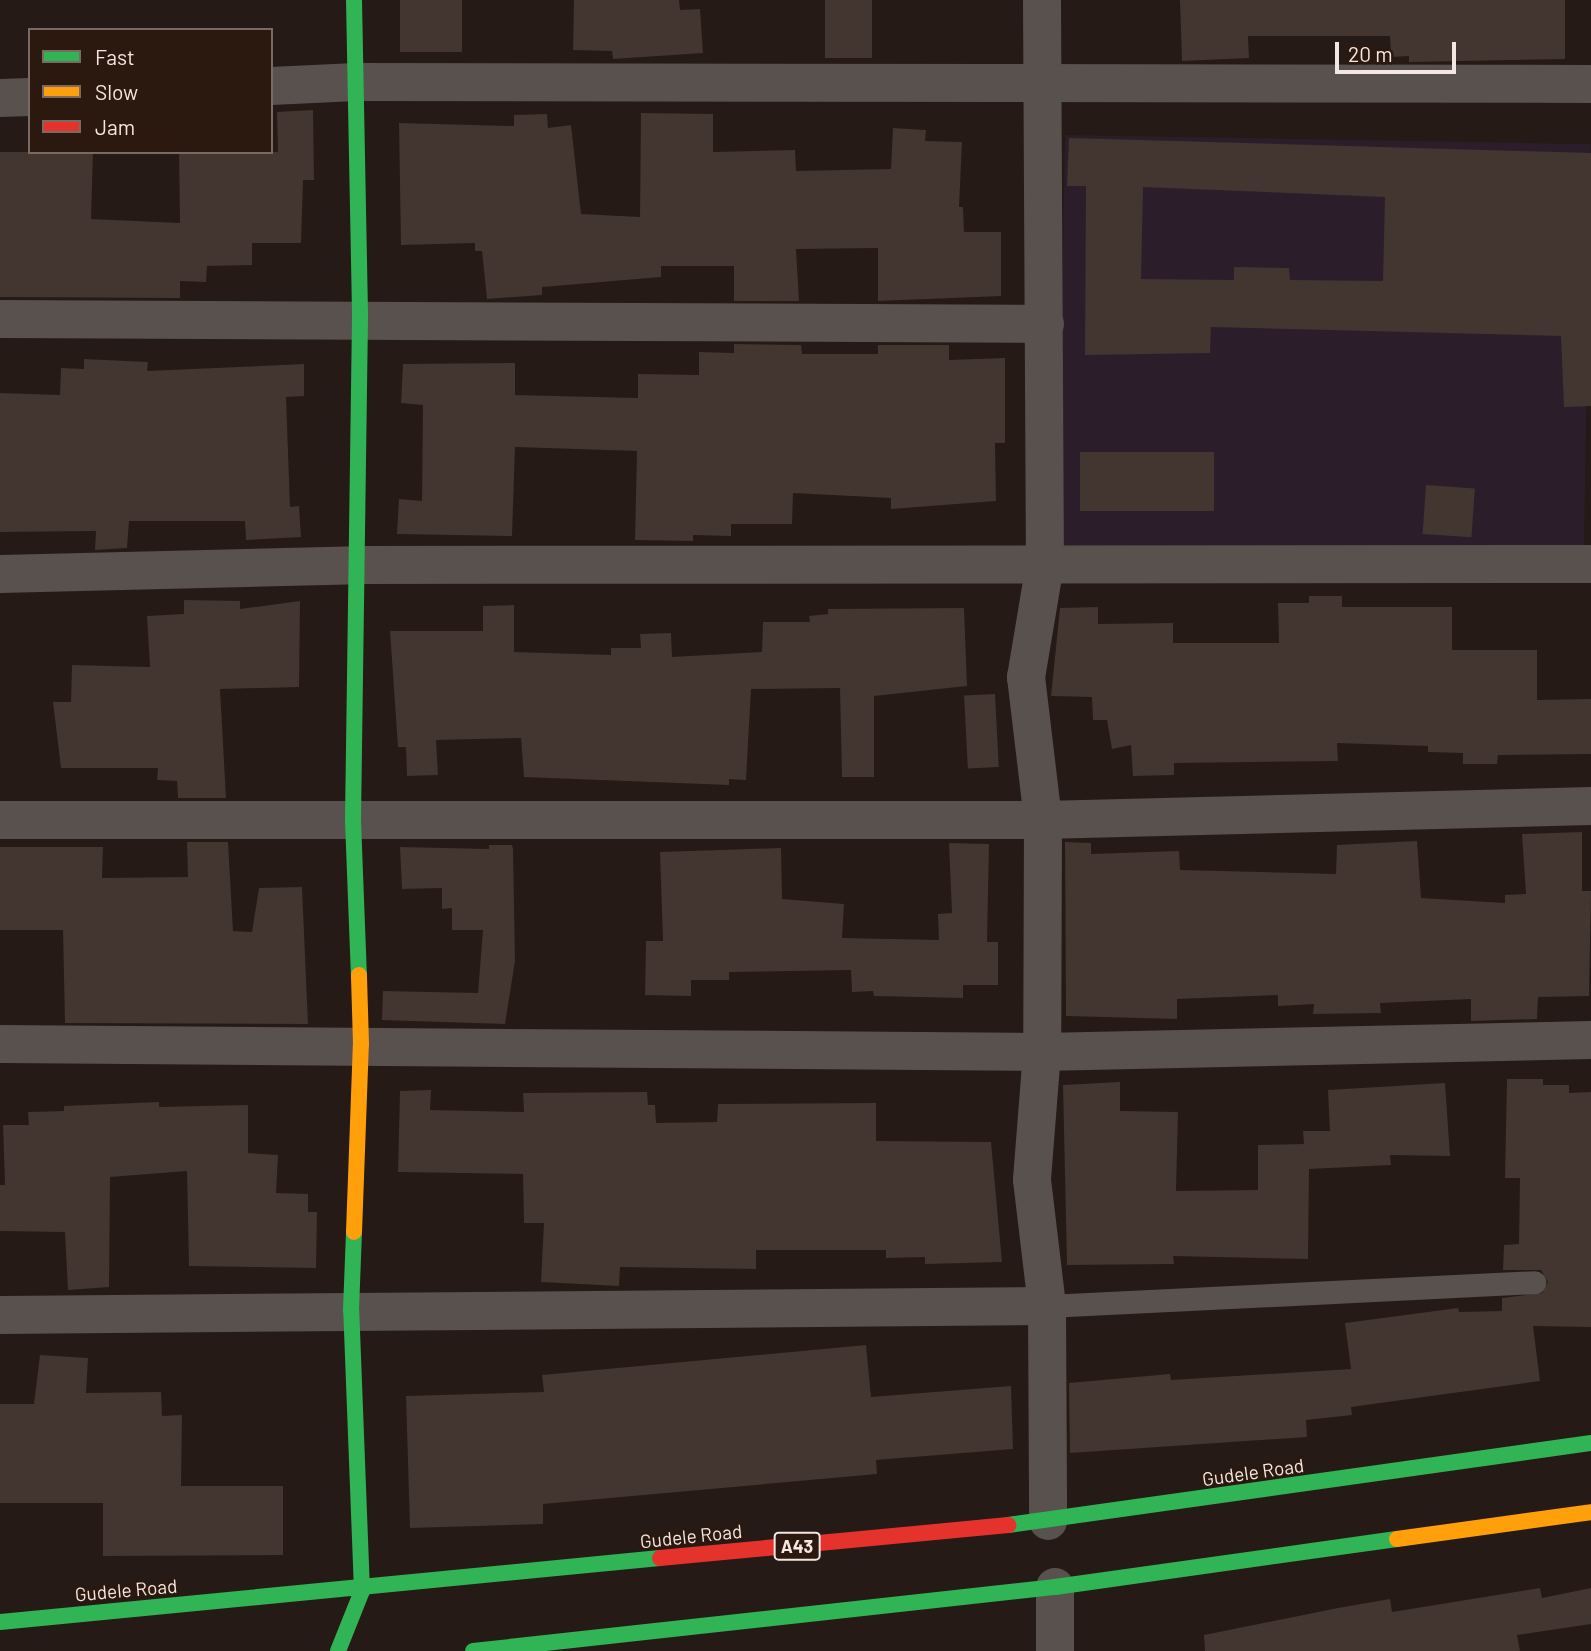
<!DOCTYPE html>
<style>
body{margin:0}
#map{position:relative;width:1591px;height:1651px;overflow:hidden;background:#251a15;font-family:Barlow,sans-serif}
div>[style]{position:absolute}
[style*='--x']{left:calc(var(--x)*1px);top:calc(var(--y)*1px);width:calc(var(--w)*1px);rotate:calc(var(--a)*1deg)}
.education>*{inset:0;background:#2b1e2a;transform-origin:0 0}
.building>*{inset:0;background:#433530;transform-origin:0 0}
.lane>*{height:23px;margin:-11.5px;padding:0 11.5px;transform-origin:11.5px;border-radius:11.5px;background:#58514d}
.street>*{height:38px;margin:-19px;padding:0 19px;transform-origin:19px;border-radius:19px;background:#58514d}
.fast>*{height:16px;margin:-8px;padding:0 8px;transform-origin:8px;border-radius:8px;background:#30b455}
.slow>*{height:16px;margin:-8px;padding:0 8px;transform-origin:8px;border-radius:8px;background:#ff9f0a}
.jam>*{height:16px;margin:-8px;padding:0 8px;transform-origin:8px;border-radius:8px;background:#e5322d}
span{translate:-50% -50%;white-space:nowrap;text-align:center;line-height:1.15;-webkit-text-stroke:5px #2b180f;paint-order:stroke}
.shield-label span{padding:2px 5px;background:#2b180f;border:2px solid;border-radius:5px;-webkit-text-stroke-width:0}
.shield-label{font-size:18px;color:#f4e6e0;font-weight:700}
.street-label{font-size:19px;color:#f4e6e0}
.legend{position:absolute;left:28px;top:28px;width:245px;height:126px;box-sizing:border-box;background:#2b180f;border:2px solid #7b6a63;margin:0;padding:9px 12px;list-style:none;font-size:21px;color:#f4e6e0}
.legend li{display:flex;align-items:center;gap:14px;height:35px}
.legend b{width:35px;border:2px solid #7b6a63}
.scale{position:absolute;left:1335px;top:42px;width:121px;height:32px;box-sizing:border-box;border:4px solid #f4e6e0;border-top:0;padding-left:9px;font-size:21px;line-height:24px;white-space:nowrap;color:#f4e6e0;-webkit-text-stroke:5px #2b180f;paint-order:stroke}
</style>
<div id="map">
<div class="education">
<i style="left:1065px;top:135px;width:526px;height:434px;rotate:1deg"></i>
</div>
<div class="building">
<i style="left:400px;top:0;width:62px;height:52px"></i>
<i style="clip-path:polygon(574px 0,679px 0,680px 10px,700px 9px,703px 53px,613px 59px,612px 51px,573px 50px)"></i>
<i style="left:825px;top:0;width:47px;height:58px"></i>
<i style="clip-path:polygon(1180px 0,1565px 0,1565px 59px,1409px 62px,1409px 56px,1391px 57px,1390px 36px,1248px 36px,1249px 58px,1182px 61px)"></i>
<i style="clip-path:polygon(313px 110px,314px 180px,303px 180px,301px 243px,252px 243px,252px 265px,207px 266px,206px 282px,180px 281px,180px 298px,0 297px,0 152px,93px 152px,91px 219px,180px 223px,179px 152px,278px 152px,277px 112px)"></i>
<i style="clip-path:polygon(641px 113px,713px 114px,713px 152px,795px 150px,796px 171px,891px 169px,893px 128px,926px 130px,925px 141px,962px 142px,959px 207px,963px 207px,964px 232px,1001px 232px,1001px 296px,878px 301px,878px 248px,796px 249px,799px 301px,734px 301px,734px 266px,661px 266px,661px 277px,542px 287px,542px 295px,487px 299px,482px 251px,475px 251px,475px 243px,401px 245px,399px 123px,514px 126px,514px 115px,547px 114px,548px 128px,571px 125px,581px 214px,640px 217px)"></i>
<i style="clip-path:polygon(evenodd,1069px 138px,1591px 153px,1591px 406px,1564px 407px,1561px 336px,1211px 327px,1210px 353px,1085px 355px,1086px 186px,1067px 186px,1069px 138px,1143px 187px,1385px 197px,1383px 281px,1290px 280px,1289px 268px,1234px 267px,1234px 280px,1141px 279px,1143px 187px)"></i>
<i style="clip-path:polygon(734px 344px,801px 345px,802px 354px,878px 354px,878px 345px,949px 345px,949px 360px,1005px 358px,1005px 443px,995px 443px,996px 501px,891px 509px,891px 498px,793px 493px,792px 524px,731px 524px,731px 536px,693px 535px,693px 541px,635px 540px,637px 451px,515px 447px,512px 536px,397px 534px,399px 499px,422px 501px,423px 405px,401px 403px,403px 364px,515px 363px,515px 395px,638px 398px,638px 374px,699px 375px,699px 352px,734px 353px)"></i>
<i style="clip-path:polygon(84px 359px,148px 362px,147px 371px,304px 364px,304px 396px,286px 397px,290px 507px,299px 506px,301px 537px,246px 540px,245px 521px,129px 521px,127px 548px,95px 550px,96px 531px,0 532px,0 393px,60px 395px,61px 368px,84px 369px)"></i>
<i style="left:1080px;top:452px;width:134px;height:59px"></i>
<i style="left:1426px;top:485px;width:49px;height:49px;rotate:4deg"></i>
<i style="clip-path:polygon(1309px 596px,1342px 596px,1342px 607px,1452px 607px,1452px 650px,1537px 650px,1537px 700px,1591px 699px,1591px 754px,1498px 755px,1497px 764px,1463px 764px,1463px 753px,1428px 752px,1428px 746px,1337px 743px,1338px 761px,1174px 763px,1174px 775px,1133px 776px,1131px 745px,1112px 749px,1107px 720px,1093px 720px,1092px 697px,1051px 696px,1060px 608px,1098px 607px,1098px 624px,1173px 623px,1173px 643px,1279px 643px,1278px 603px,1309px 603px)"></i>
<i style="clip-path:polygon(184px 600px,240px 601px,240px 609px,300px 601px,299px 687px,220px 689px,226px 798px,178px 798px,177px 781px,157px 780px,158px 768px,61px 768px,53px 702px,71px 702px,72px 665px,150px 667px,147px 616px,184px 614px)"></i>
<i style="clip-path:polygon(514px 605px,514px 652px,611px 655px,611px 648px,641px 648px,640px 634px,671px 633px,672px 657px,762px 652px,763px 622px,810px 622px,809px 616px,828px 614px,828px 609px,964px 608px,967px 686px,874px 696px,874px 777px,842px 777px,840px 688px,751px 689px,746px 780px,729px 779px,729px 785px,524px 777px,521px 738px,436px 740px,438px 775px,407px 776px,406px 747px,398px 747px,390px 631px,483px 631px,483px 606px)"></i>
<i style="left:995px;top:694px;width:73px;height:31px;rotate:87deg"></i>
<i style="clip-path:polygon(1582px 832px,1582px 891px,1591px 891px,1589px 996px,1538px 997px,1537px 1019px,1471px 1021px,1471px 999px,1380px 1003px,1381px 1013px,1313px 1014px,1314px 1004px,1278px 1006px,1278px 995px,1177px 999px,1177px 1019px,1066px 1016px,1065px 842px,1091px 843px,1091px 854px,1179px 851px,1180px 870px,1336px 874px,1337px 845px,1417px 841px,1421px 898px,1505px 903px,1505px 895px,1526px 894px,1522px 834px)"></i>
<i style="clip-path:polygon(187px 842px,228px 842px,233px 931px,252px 932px,259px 888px,302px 887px,308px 1024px,65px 1023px,63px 930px,0 930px,0 847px,103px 847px,102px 878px,188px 877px)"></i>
<i style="clip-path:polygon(949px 843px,989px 844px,987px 942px,998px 942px,998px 985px,963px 985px,963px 998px,874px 996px,873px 991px,852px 992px,851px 970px,729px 972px,729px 980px,691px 980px,691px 996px,645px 995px,646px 941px,663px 941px,660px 852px,781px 848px,782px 899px,844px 904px,842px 938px,939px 940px,938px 914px,952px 913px)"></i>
<i style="clip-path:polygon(489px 845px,512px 845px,513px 849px,515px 961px,505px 1024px,382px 1020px,383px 991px,478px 993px,483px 930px,452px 930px,452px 908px,442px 909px,442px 888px,402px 889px,400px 847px,489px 849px)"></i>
<i style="clip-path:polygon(1507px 1079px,1543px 1079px,1543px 1085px,1569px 1085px,1569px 1093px,1591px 1092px,1591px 1327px,1533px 1326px,1540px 1381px,1351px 1407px,1352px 1415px,1306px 1420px,1307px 1437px,1070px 1453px,1069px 1383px,1170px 1374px,1171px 1380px,1351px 1369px,1345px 1323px,1458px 1308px,1459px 1312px,1502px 1311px,1502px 1298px,1542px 1293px,1548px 1282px,1541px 1270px,1503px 1270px,1504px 1245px,1519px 1244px,1520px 1178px,1505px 1178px)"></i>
<i style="clip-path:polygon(1120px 1082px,1120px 1111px,1178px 1112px,1176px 1191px,1258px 1190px,1258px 1145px,1304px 1144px,1303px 1131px,1330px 1131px,1328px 1090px,1445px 1083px,1450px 1156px,1390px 1155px,1391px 1165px,1309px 1169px,1308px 1259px,1173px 1256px,1174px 1264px,1067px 1265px,1063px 1085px)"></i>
<i style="clip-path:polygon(431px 1090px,430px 1110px,524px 1112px,523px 1093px,647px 1092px,648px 1105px,655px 1105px,656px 1123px,717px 1122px,718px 1104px,876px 1103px,876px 1141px,991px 1142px,1002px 1262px,925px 1264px,925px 1257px,886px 1258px,886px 1250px,756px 1250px,756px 1269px,620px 1267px,619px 1286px,541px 1282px,544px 1223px,524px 1223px,523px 1174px,398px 1172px,400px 1091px)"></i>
<i style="clip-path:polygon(159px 1102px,159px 1107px,248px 1105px,248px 1153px,278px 1155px,276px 1193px,308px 1194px,308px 1212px,317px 1212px,316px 1268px,189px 1266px,187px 1171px,110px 1177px,109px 1287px,68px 1290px,65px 1232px,0 1231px,0 1185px,5px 1185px,3px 1125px,29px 1125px,28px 1112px,64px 1111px,64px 1106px)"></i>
<i style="clip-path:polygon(866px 1345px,871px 1397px,1011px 1386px,1013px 1449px,876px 1460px,877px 1474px,543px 1504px,543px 1524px,410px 1528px,406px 1396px,544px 1392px,542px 1375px)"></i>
<i style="clip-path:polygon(40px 1355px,88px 1358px,86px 1393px,161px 1392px,162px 1416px,182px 1415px,181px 1486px,283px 1486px,283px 1555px,103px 1556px,103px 1503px,0 1503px,0 1404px,34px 1404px)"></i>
<i style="clip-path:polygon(1540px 1588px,1542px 1598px,1591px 1588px,1591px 1624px,1517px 1635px,1520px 1651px,1205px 1651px,1204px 1635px,1338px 1608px,1390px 1599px,1392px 1612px)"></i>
</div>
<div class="lane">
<i style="--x:1047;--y:1306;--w:488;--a:-2.8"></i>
</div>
<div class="street">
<i style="--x:1042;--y:0;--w:564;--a:89.7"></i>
<i style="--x:1045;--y:564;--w:115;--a:99.5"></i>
<i style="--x:1026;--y:677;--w:144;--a:83.2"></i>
<i style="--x:1043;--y:820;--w:232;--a:90.2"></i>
<i style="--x:1042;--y:1052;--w:128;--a:94.5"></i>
<i style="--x:1032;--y:1180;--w:127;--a:83.2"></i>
<i style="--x:1047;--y:1306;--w:215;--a:89.7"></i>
<i style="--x:271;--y:86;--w:85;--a:-2.7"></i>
<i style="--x:356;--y:82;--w:1235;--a:0.09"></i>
<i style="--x:0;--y:98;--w:30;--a:-2"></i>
<i style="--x:0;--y:319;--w:1045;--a:0.27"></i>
<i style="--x:0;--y:574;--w:357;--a:-1.4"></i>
<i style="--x:357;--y:565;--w:1234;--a:-0.05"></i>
<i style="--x:0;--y:820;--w:1043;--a:0"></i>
<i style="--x:1043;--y:820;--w:548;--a:-1.46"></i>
<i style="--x:0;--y:1044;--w:1042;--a:0.44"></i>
<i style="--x:1042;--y:1052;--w:549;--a:-1.25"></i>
<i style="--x:0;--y:1315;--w:1047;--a:-0.49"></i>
<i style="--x:1055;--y:1587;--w:64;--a:90"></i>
</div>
<div class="fast">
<i style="--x:354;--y:0;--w:318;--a:88.9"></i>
<i style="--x:360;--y:318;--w:503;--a:90.8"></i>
<i style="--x:353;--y:821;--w:154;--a:87.8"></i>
<i style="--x:1008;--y:1525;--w:589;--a:-8.01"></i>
<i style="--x:0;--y:1622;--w:663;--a:-5.54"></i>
<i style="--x:338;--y:1651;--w:65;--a:-68.2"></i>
<i style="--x:362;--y:1591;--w:281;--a:-92.2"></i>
<i style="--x:351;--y:1310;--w:78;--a:-87.8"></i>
<i style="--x:473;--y:1651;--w:586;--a:-6.28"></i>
<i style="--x:1055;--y:1587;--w:345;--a:-8"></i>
</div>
<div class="slow">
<i style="--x:354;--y:1232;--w:188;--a:-87.9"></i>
<i style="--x:361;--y:1044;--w:69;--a:-91.7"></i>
<i style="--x:1397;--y:1539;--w:196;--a:-7.9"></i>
</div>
<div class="jam">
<i style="--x:660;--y:1558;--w:350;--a:-5.4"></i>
</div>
<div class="shield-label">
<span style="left:797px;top:1546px">A43</span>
</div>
<div class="street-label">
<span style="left:1253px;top:1472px;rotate:-8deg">Gudele Road</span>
<span style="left:691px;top:1536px;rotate:-6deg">Gudele Road</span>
<span style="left:126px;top:1590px;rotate:-5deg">Gudele Road</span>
</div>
<ul class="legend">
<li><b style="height:9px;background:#30b455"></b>Fast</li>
<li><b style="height:9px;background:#ff9f0a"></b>Slow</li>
<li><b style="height:9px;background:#e5322d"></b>Jam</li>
</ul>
<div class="scale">20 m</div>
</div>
